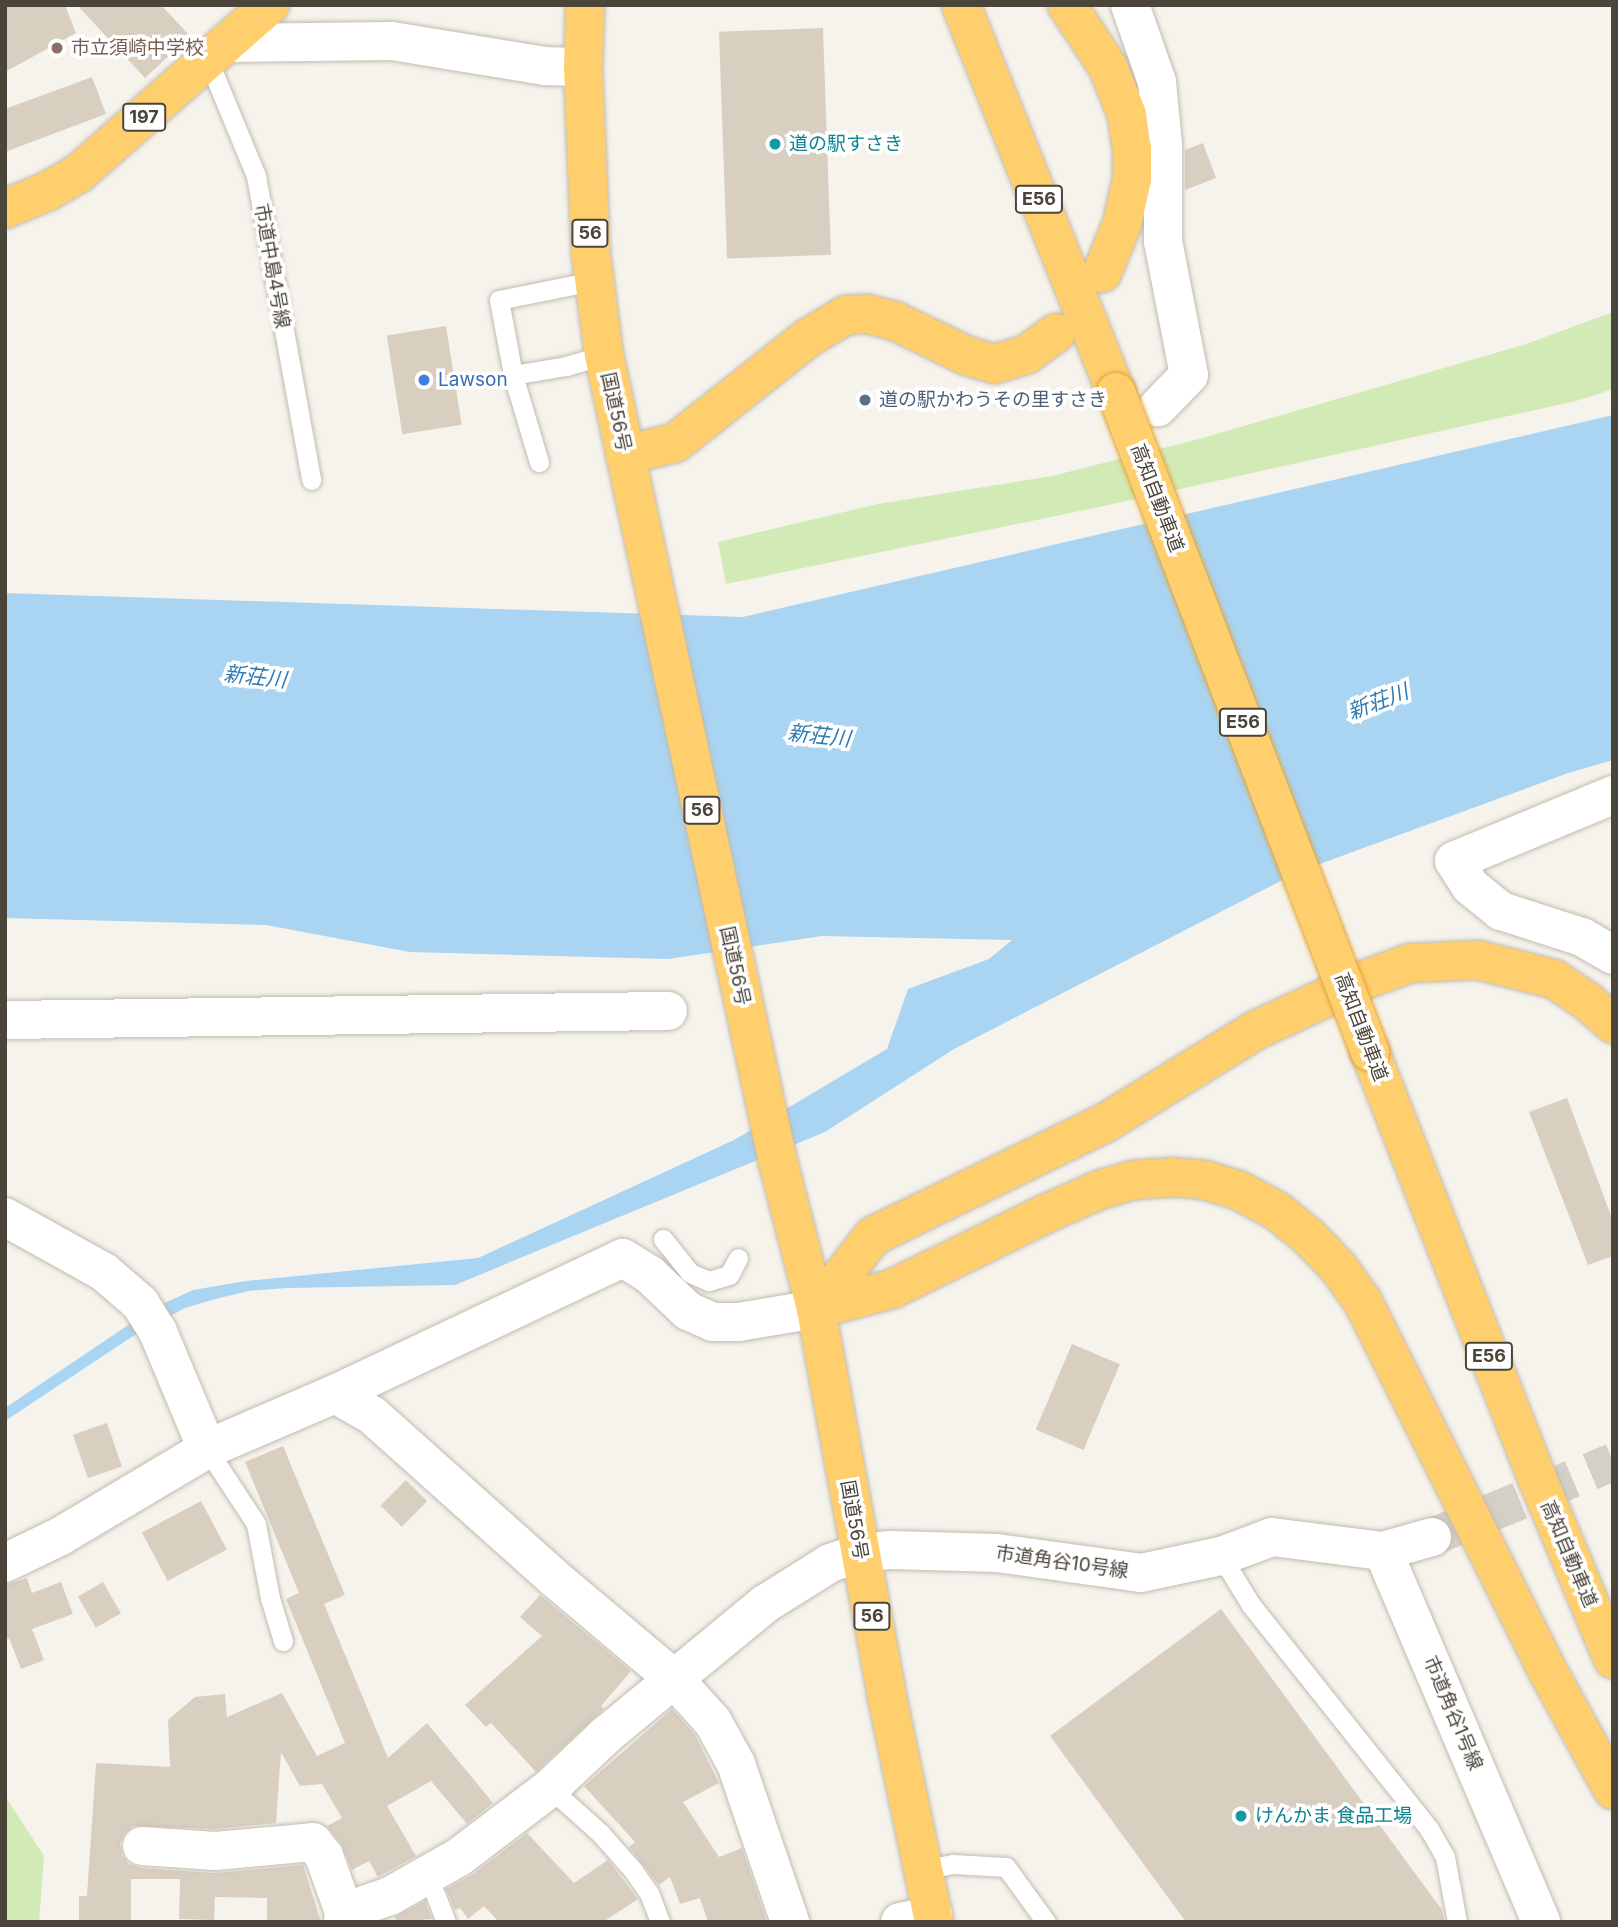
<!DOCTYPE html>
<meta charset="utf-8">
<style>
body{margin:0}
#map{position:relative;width:1618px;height:1927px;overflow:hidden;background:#f6f3ec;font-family:Inter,"Noto Sans JP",sans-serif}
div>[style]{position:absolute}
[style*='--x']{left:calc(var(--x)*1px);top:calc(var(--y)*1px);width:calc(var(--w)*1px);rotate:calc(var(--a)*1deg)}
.green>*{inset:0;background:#d2eab5}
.water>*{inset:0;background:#a9d4f2}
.building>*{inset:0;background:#d8cfc1;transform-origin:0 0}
.street-tunnel>*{height:38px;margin-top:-19px;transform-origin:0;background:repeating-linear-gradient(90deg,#d4d0c8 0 38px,transparent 0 57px)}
.roads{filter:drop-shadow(0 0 2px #c2bbae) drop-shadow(0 0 2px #c2bbae)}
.lane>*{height:19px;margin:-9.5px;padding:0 9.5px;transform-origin:9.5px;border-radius:9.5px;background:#fff}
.street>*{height:38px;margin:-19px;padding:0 19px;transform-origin:19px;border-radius:19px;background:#fff}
.highway>*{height:38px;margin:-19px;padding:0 19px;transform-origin:19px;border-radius:19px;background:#ffcf6e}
.bridges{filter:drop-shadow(0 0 2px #e0a43c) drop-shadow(0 0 2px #e0a43c)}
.highway-bridge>*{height:38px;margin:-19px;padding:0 19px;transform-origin:19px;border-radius:19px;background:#ffcf6e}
.dots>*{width:19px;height:19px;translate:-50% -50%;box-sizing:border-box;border:4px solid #fff;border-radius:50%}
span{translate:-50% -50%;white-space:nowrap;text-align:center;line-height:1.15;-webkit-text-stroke:7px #fff;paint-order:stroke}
.shield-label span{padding:2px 5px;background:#fff;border:2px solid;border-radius:5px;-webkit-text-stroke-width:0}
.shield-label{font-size:18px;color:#4b4439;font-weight:700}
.education-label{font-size:19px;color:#785e54}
.left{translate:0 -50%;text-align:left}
.culture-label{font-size:19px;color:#0d838f}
.street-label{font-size:19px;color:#4b4439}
.shop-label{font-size:19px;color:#366cbe}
.service-label{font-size:19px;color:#4e5e75}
.water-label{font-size:21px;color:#2e7ab2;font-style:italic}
.frame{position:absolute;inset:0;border:7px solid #4b4439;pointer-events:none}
</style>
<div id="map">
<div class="green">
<i style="clip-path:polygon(1613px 312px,1613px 389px,1580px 400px,1099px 507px,726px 584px,718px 542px,878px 504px,1052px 476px,1199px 439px,1523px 345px)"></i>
<i style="clip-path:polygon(5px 1796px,44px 1856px,39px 1922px,5px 1922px)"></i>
</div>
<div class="water">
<i style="clip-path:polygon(1613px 415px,1613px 760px,1568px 773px,1298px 872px,954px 1049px,825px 1132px,455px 1285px,287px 1288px,249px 1291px,215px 1299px,185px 1308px,133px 1336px,5px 1421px,5px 1408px,152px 1309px,193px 1290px,246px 1281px,478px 1258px,734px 1140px,887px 1049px,908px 989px,989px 959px,1012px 940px,822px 936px,668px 959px,410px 952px,266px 925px,5px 918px,5px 593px,743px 617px)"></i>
</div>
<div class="building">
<i style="clip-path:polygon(5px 5px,65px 5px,76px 33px,5px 72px)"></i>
<i style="clip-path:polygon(77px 5px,161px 5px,190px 36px,145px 78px)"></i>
<i style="left:823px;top:28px;width:227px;height:104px;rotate:88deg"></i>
<i style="clip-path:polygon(92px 77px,106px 114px,5px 152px,5px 109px)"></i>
<i style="clip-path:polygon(1203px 143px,1216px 178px,1185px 190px,1185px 150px)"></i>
<i style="left:446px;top:326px;width:100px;height:60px;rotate:81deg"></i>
<i style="clip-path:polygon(1567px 1098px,1613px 1221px,1613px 1256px,1588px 1265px,1529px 1112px)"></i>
<i style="left:1072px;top:1344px;width:52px;height:93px;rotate:23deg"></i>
<i style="left:107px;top:1423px;width:46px;height:36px;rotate:71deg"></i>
<i style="clip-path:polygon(283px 1446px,345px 1595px,324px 1604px,388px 1758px,427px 1723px,493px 1803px,467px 1824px,431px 1781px,387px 1806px,416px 1856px,378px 1877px,369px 1861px,352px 1870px,341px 1843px,327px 1826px,342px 1818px,322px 1784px,300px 1786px,281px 1752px,276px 1823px,215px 1829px,133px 1826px,124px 1834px,120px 1844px,122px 1855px,129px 1864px,141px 1868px,214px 1873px,303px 1865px,321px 1922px,267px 1922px,267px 1898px,215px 1897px,214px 1920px,179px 1919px,180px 1879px,131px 1879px,131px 1922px,79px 1922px,79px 1896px,87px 1896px,96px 1763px,170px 1767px,168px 1720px,195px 1697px,225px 1694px,227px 1717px,282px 1693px,317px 1756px,345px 1743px,286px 1599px,299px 1593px,245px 1462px)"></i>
<i style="left:406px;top:1480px;width:30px;height:36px;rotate:45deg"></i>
<i style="left:201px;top:1501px;width:55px;height:67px;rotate:62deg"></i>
<i style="clip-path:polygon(27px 1578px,32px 1593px,61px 1582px,73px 1614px,32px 1629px,44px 1660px,21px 1669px,9px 1638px,5px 1640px,5px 1585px)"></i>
<i style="left:103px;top:1582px;width:36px;height:29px;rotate:60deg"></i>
<i style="clip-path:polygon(540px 1595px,631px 1671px,601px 1706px,604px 1709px,536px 1772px,491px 1723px,486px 1727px,465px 1705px,542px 1636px,520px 1617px)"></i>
<i style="clip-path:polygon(1221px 1609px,1442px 1910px,1445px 1922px,1186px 1922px,1050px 1736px)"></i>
<i style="clip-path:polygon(672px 1709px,695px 1735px,719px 1783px,683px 1802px,719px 1857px,742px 1848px,767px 1922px,708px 1922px,700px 1898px,680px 1904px,670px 1877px,659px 1885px,629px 1847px,635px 1842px,584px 1786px)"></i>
<i style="clip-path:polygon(527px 1833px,574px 1883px,608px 1860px,638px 1899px,603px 1922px,499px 1922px,484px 1906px,468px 1919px,460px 1908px,455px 1910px,446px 1889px,472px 1875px)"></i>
<i style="clip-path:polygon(425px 1901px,432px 1919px,397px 1922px,395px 1917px)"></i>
</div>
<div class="street-tunnel">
<i style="--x:1432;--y:1537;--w:196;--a:-22.5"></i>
</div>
<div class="roads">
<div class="lane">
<i style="--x:208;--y:60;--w:126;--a:67.5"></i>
<i style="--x:256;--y:176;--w:309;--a:79.7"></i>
<i style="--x:593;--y:281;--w:96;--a:168.6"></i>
<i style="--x:499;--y:300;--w:76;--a:79.4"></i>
<i style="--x:513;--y:375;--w:54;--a:-9.6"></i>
<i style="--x:566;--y:366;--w:40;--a:-16"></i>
<i style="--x:513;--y:375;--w:91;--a:73.4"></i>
<i style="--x:663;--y:1239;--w:43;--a:51.5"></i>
<i style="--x:690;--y:1273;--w:21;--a:23"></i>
<i style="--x:709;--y:1281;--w:21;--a:-17"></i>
<i style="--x:729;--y:1275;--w:19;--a:-62"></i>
<i style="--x:207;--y:1449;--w:90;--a:56.8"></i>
<i style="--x:256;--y:1524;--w:75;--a:79.3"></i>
<i style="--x:270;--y:1598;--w:45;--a:73.2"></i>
<i style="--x:1221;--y:1556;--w:57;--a:58.5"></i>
<i style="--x:1251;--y:1605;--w:286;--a:51.5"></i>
<i style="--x:1429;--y:1829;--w:32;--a:60"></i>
<i style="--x:1445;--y:1857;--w:66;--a:79.5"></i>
<i style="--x:550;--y:1788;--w:69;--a:42"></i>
<i style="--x:601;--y:1834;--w:47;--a:48.5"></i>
<i style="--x:632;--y:1869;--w:29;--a:55"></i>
<i style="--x:649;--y:1893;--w:31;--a:69"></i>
<i style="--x:922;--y:1870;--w:32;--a:-11"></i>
<i style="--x:953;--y:1864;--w:53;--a:3.2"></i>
<i style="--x:1006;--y:1867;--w:68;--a:54"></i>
<i style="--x:428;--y:1876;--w:49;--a:68.6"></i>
</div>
<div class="street">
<i style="--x:1130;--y:5;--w:82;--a:70.7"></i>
<i style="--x:1157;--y:82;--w:62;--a:84.5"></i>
<i style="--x:1163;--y:144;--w:97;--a:90"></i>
<i style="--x:1163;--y:241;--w:136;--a:79"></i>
<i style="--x:1189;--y:375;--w:45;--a:134.1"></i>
<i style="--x:227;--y:43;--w:165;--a:-0.7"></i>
<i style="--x:392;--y:41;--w:155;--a:9.3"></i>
<i style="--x:545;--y:66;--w:38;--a:2"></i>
<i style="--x:1613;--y:795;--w:172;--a:157.5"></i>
<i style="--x:1454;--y:861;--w:30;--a:57"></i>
<i style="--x:1470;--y:886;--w:40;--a:39"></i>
<i style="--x:1501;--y:911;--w:85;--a:17.8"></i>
<i style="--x:1582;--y:937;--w:36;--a:30"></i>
<i style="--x:5;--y:1020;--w:663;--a:-0.78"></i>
<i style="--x:5;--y:1217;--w:113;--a:29.1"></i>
<i style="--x:104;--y:1272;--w:48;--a:40.7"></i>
<i style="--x:140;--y:1303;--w:34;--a:58"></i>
<i style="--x:158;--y:1332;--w:127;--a:67.3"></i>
<i style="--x:335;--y:1394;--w:43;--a:29.6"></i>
<i style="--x:372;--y:1415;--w:243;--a:41.8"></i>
<i style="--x:553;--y:1577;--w:157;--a:40.1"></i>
<i style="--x:673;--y:1678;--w:59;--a:47.7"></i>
<i style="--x:713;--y:1722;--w:48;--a:61.3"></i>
<i style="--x:736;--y:1764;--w:167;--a:71.1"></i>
<i style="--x:1432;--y:1537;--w:51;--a:164.1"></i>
<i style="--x:1383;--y:1551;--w:403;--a:66.9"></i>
<i style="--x:5;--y:1563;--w:60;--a:-25.7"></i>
<i style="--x:59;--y:1537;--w:172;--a:-30.7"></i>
<i style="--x:207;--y:1449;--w:139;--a:-23.3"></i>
<i style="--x:335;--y:1394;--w:318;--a:-25.3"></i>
<i style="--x:623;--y:1258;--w:31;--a:32"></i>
<i style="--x:649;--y:1274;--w:54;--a:43.5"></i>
<i style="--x:688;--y:1311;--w:27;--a:24"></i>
<i style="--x:713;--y:1322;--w:26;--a:0"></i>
<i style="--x:739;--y:1322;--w:78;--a:-9.6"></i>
<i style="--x:142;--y:1846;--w:73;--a:3.9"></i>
<i style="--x:215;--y:1851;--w:98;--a:-5.2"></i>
<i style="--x:313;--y:1842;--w:18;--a:52"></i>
<i style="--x:324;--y:1856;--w:59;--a:70.3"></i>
<i style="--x:344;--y:1912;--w:10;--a:96"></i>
<i style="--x:344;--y:1912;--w:49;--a:-19.2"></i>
<i style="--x:390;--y:1896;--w:79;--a:-29.5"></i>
<i style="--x:459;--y:1857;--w:114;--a:-37.2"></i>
<i style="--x:550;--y:1788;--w:77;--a:-43.4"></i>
<i style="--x:606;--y:1735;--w:206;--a:-39.5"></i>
<i style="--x:765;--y:1604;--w:77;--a:-32.2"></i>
<i style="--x:830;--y:1563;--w:33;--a:-18"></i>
<i style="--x:861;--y:1553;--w:30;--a:-6"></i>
<i style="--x:891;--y:1550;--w:106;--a:1.6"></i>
<i style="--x:997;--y:1553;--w:145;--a:7.9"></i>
<i style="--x:1141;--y:1573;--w:82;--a:-12"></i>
<i style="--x:1221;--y:1556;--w:54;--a:-20.4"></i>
<i style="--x:1272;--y:1537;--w:112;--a:7.2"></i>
<i style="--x:900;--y:1922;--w:34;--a:-12"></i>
</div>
<div class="highway">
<i style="--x:585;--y:5;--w:62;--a:91.8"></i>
<i style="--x:583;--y:67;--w:188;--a:87.6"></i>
<i style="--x:591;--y:255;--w:101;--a:82.6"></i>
<i style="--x:604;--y:355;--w:826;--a:77.83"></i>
<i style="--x:778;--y:1162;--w:152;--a:75.5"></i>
<i style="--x:816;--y:1309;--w:389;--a:79.6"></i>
<i style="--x:886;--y:1692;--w:235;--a:78.2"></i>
<i style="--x:961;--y:5;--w:417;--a:68.2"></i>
<i style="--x:1067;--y:5;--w:74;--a:56.5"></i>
<i style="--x:1108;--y:67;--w:52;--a:68.4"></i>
<i style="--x:1127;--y:115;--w:34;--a:82"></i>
<i style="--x:1132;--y:149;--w:30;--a:90"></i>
<i style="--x:1132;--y:179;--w:46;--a:102.5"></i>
<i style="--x:1122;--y:224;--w:53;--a:112.2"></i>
<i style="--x:5;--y:209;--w:47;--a:-22.7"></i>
<i style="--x:48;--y:191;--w:34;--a:-30"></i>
<i style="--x:78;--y:174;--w:256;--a:-41.4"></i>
<i style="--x:625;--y:455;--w:51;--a:-13.5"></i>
<i style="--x:675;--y:443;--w:167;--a:-38.4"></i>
<i style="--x:806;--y:339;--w:47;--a:-31"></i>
<i style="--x:846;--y:315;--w:21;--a:-3"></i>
<i style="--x:867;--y:314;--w:29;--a:14"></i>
<i style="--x:895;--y:321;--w:80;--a:25.9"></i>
<i style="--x:967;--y:356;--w:29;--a:16"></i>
<i style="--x:995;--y:364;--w:34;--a:-17"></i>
<i style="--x:1027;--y:354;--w:36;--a:-36"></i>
<i style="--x:1370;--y:1052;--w:460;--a:68.6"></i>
<i style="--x:1538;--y:1480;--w:194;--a:67.3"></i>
<i style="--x:816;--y:1309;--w:79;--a:-14.7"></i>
<i style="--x:892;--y:1289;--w:170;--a:-26.1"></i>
<i style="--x:1045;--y:1214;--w:59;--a:-24"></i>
<i style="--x:1099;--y:1190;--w:35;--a:-16"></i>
<i style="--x:1133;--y:1180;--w:39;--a:-4"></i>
<i style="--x:1172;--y:1177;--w:33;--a:5"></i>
<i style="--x:1205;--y:1180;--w:37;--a:17"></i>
<i style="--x:1240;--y:1191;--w:42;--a:28.4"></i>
<i style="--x:1277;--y:1211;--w:41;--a:39.1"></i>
<i style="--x:1309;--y:1237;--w:42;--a:46"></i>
<i style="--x:1338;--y:1267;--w:43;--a:54.5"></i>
<i style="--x:1363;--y:1302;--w:409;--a:63.4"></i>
<i style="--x:1546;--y:1668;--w:139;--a:61.2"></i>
<i style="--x:816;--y:1309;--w:93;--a:-52"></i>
<i style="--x:873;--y:1236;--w:258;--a:-26"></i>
<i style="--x:1105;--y:1123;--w:177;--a:-31.6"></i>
<i style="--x:1256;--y:1030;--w:119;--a:-24.8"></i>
<i style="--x:1364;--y:980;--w:50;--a:-19.9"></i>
<i style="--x:1411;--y:963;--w:67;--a:-2.6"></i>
<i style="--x:1478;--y:960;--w:78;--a:14"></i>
<i style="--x:1554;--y:979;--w:40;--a:34"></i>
<i style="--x:1587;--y:1001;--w:35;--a:41"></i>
</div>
</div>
<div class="bridges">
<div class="highway-bridge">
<i style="--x:1116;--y:392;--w:707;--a:68.95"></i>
</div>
</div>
<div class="dots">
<i style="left:57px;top:48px;background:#8d6e63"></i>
<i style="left:775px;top:144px;background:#0f9aa8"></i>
<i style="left:424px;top:380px;background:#3f7fe0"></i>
<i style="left:865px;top:400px;background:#5c6f8a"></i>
<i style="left:1241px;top:1816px;background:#0f9aa8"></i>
</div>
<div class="shield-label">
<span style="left:144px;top:117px">197</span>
<span style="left:1039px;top:199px">E56</span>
<span style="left:590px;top:233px">56</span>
<span style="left:1243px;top:722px">E56</span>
<span style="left:702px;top:810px">56</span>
<span style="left:1489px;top:1356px">E56</span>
<span style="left:872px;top:1616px">56</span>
</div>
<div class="education-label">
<span class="left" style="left:71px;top:48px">市立須崎中学校</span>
</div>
<div class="culture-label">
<span class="left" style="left:789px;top:144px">道の駅すさき</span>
<span class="left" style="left:1255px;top:1816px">けんかま 食品工場</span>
</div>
<div class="street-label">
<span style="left:272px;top:266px;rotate:80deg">市道中島4号線</span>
<span style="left:616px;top:412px;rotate:78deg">国道56号</span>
<span style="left:1157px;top:498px;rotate:69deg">高知自動車道</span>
<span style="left:735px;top:966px;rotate:78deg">国道56号</span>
<span style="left:1361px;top:1027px;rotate:69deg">高知自動車道</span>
<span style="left:854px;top:1520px;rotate:80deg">国道56号</span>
<span style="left:1569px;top:1554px;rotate:67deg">高知自動車道</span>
<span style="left:1062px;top:1562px;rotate:8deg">市道角谷10号線</span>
<span style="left:1453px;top:1713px;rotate:67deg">市道角谷1号線</span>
</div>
<div class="shop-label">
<span class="left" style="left:438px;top:380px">Lawson</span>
</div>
<div class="service-label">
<span class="left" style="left:879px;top:400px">道の駅かわうその里すさき</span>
</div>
<div class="water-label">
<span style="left:255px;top:677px;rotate:6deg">新荘川</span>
<span style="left:1378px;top:702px;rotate:-21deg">新荘川</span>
<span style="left:819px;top:736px;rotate:6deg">新荘川</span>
</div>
<div class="frame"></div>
</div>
